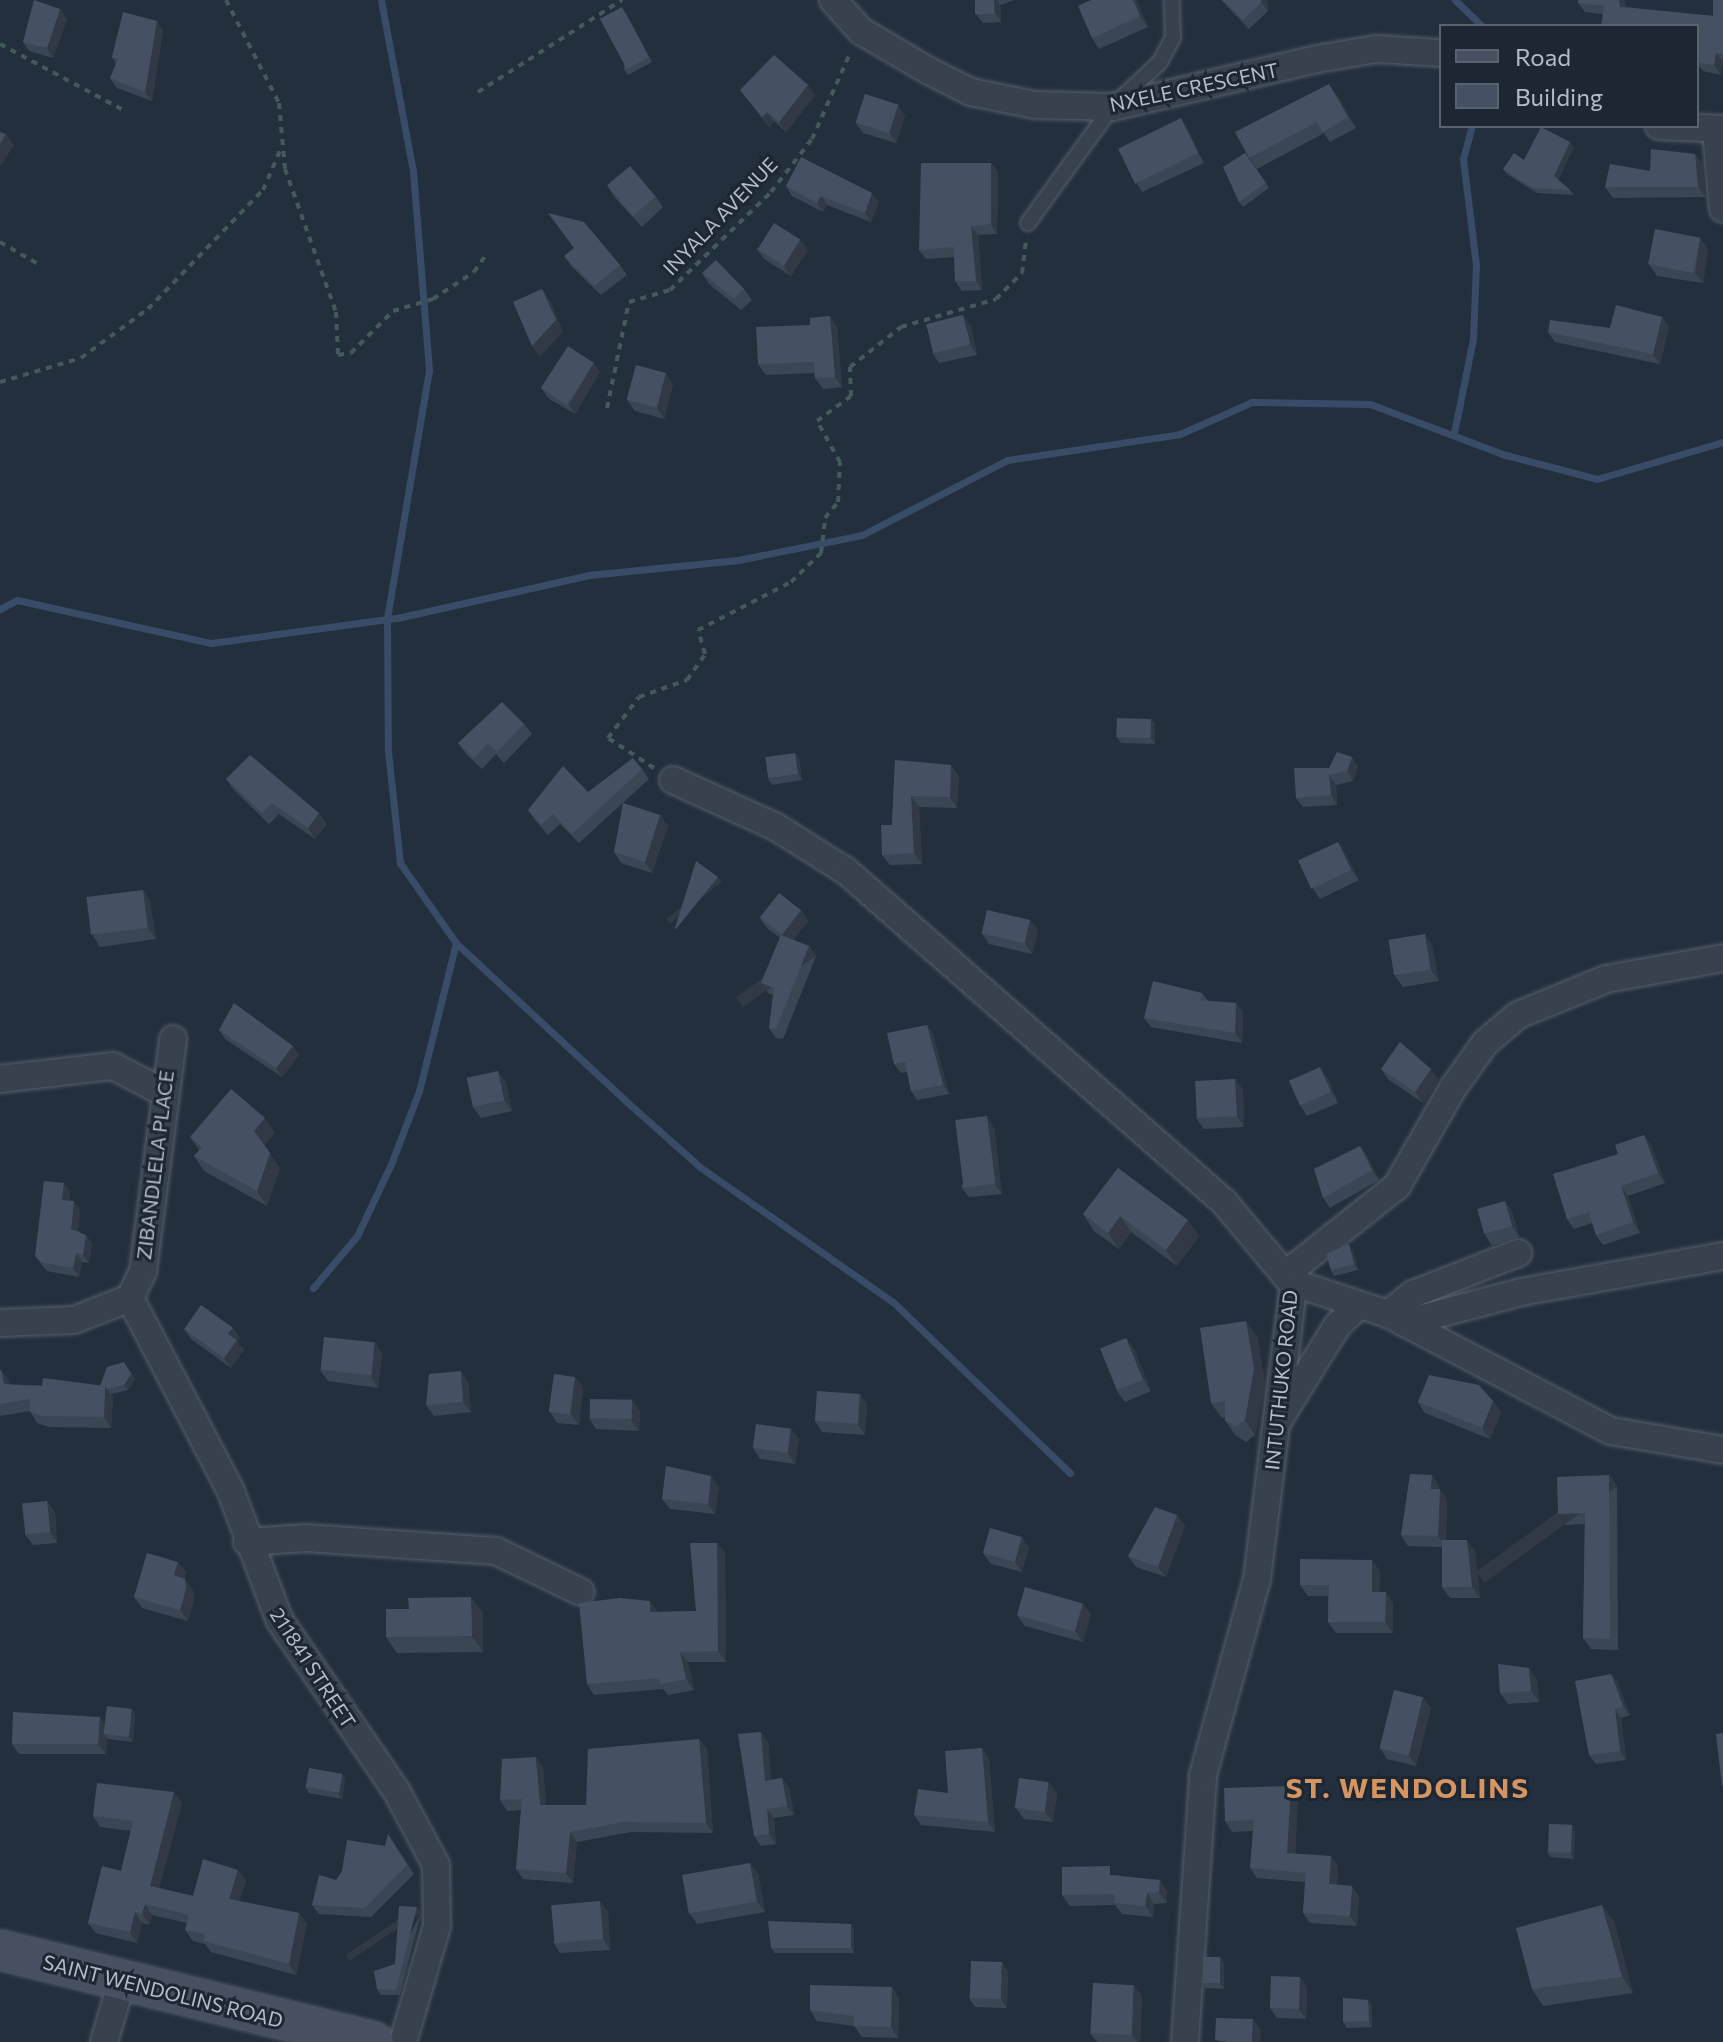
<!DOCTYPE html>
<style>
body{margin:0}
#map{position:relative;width:1723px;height:2042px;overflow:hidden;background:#242f3e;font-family:Commissioner,sans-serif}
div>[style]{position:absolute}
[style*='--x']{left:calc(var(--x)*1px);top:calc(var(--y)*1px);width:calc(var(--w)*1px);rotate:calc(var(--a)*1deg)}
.stream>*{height:7px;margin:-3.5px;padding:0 3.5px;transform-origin:3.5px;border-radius:3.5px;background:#394c67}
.path>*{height:4px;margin-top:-2px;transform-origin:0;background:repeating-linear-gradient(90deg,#44595c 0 6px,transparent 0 12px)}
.roads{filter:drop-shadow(0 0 2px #565f6c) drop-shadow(0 0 2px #565f6c)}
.lane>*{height:14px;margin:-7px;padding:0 7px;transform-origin:7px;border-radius:7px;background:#38414e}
.street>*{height:26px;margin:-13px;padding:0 13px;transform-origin:13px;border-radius:13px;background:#38414e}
.secondary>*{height:38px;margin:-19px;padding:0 19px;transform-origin:19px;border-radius:19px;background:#465061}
.wall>*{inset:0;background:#3b4654}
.shaded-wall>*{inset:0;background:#303945;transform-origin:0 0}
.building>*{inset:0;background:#455162;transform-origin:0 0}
span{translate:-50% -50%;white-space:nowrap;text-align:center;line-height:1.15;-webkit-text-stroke:6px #1d2633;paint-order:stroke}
.street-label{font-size:20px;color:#b4bcc9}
.district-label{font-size:28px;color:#d59563;font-weight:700;letter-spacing:2px}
.legend{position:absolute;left:1439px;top:24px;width:260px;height:104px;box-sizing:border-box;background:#1d2633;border:2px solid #59626f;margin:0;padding:10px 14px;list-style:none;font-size:24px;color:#b4bcc9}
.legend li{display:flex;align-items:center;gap:16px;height:40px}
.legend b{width:40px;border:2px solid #59626f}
</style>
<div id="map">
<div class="stream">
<i style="--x:381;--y:0;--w:174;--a:79.4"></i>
<i style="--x:413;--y:171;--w:200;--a:85.4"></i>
<i style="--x:429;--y:370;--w:253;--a:99.6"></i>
<i style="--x:387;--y:619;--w:132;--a:89.6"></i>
<i style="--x:388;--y:751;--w:113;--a:83.9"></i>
<i style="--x:400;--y:863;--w:98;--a:55"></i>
<i style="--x:456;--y:943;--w:233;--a:42.9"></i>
<i style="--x:627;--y:1102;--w:98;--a:41.7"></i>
<i style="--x:700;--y:1167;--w:236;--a:35"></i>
<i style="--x:893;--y:1302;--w:246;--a:44"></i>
<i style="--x:1455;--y:0;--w:37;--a:44"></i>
<i style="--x:1454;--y:433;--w:96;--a:-78.6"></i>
<i style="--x:1473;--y:339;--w:74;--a:-87.7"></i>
<i style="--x:1476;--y:265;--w:107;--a:-97"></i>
<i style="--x:1463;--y:159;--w:34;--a:-75"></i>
<i style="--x:0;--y:609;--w:19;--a:-28"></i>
<i style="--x:17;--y:600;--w:199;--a:12.5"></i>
<i style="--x:211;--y:643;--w:188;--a:-7.7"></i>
<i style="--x:397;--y:618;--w:197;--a:-12.6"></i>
<i style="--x:589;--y:575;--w:150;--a:-5.7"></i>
<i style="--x:738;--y:560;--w:126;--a:-11.4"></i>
<i style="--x:862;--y:535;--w:163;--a:-27.3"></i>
<i style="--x:1007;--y:460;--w:175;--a:-8.5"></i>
<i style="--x:1180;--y:434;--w:79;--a:-24"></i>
<i style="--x:1252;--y:402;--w:118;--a:1"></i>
<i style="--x:1370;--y:404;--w:141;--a:20.7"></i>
<i style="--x:1502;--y:454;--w:98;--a:14.7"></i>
<i style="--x:1597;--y:479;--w:131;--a:-16.4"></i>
<i style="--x:313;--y:1288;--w:68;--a:-49.8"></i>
<i style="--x:357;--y:1236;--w:80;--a:-64.7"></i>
<i style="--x:391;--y:1164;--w:78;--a:-69"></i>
<i style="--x:419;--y:1091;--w:153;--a:-76"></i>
</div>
<div class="path">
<i style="--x:226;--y:0;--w:116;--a:62.8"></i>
<i style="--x:279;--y:103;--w:66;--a:84.8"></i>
<i style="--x:285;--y:169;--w:152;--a:70.4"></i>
<i style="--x:336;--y:312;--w:43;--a:87.3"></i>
<i style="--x:338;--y:355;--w:13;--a:-9"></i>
<i style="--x:351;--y:353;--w:59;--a:-45"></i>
<i style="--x:393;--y:311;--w:42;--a:-16.7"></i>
<i style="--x:433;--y:299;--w:49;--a:-33.4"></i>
<i style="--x:474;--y:272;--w:24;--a:-55"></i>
<i style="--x:0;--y:44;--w:144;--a:28.2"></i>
<i style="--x:478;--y:92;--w:171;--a:-32.6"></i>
<i style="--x:0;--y:242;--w:44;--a:30.1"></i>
<i style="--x:0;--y:382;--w:84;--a:-16.5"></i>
<i style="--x:81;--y:358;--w:83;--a:-36.2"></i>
<i style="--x:148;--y:309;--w:165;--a:-46"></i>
<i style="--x:263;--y:190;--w:48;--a:-66.6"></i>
<i style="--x:607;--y:408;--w:108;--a:-78.3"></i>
<i style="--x:629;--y:302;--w:43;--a:-16.3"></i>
<i style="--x:670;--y:290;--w:141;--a:-44.1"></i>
<i style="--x:771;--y:192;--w:67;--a:-52.3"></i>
<i style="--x:812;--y:139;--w:96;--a:-66.1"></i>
<i style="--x:654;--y:768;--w:55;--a:-146.9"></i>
<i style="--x:608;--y:738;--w:51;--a:-52.9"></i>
<i style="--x:639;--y:697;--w:51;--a:-19.5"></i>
<i style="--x:687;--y:680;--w:32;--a:-55"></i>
<i style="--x:705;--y:654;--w:25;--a:-106"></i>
<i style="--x:698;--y:630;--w:105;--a:-27.3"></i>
<i style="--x:791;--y:582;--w:42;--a:-44"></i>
<i style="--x:821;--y:553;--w:35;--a:-83"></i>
<i style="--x:825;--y:518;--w:21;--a:-51"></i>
<i style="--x:838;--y:502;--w:40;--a:-87.1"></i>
<i style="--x:840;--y:462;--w:47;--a:-119.3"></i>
<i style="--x:817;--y:421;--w:42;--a:-36.3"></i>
<i style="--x:851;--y:396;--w:29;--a:-92"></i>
<i style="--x:850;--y:367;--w:65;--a:-38.1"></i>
<i style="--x:901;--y:327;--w:99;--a:-16.4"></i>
<i style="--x:996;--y:299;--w:37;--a:-45"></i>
<i style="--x:1022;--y:273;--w:32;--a:-83"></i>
</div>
<div class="roads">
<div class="lane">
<i style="--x:1028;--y:223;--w:143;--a:-54.1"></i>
<i style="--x:1112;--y:107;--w:66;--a:-43.2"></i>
<i style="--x:1160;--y:62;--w:27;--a:-62"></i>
<i style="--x:1173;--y:38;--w:38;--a:-92"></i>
</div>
<div class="street">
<i style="--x:833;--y:0;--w:42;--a:47.9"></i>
<i style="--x:861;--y:31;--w:79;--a:30.5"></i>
<i style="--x:929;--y:71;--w:47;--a:26.6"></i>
<i style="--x:971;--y:92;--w:65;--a:11.5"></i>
<i style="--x:1035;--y:105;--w:77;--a:1.5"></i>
<i style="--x:1112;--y:107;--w:211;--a:-13.2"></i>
<i style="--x:1317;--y:59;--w:61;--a:-9.5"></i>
<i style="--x:1377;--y:49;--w:64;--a:3.6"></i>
<i style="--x:1659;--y:126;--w:64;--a:2.7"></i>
<i style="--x:1716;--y:131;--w:78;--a:84.9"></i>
<i style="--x:673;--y:780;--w:113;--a:24.5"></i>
<i style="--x:776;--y:827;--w:83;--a:32.2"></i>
<i style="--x:846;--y:871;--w:502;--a:41.21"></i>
<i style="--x:1224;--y:1202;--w:104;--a:50.1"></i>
<i style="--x:1291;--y:1282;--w:102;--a:18.3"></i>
<i style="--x:1388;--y:1314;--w:252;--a:27.7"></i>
<i style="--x:1611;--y:1431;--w:114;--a:9.6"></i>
<i style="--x:0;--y:1079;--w:114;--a:-6.6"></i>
<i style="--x:113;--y:1066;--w:54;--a:27.5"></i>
<i style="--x:130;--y:1298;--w:216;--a:62.4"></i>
<i style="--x:230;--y:1489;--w:141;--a:69.3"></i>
<i style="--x:280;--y:1621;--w:207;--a:55.6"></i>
<i style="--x:397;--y:1792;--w:83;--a:61.9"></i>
<i style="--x:436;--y:1865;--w:61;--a:89.1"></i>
<i style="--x:437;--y:1926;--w:121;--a:106.3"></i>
<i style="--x:1388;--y:1314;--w:32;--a:-39"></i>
<i style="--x:1413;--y:1294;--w:113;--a:-21.3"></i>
<i style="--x:0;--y:1323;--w:74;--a:-2.3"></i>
<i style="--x:74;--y:1320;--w:60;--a:-21.4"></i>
<i style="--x:130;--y:1298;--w:30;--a:-64"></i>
<i style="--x:143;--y:1271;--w:234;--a:-82.6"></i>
<i style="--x:1404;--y:1323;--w:121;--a:-14.8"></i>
<i style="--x:1521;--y:1292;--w:205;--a:-10.1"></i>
<i style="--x:1278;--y:1421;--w:112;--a:-58.2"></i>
<i style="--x:1337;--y:1326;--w:28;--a:-44"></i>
<i style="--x:247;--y:1542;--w:59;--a:-3.9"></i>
<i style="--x:306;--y:1538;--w:190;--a:3.9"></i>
<i style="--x:496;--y:1551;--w:94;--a:25.8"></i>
<i style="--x:104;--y:2042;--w:64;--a:-73.6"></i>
<i style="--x:1185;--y:2042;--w:268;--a:-86.1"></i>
<i style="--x:1203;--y:1775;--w:203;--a:-74.6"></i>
<i style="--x:1257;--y:1579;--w:315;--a:-82.9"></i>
<i style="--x:1296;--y:1266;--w:129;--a:-38.4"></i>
<i style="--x:1397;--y:1186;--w:113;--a:-60.3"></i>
<i style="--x:1453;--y:1088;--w:55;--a:-54.6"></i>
<i style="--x:1485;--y:1043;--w:43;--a:-40.3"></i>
<i style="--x:1518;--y:1015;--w:95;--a:-22.2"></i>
<i style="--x:1606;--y:979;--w:119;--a:-10.2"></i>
</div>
<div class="secondary">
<i style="--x:0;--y:1950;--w:385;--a:13.8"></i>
</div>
</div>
<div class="wall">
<i style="clip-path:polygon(975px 0,1014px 0,1000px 5px,1001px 22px,983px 23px,976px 14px)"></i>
<i style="clip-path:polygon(1136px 0,1148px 27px,1099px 49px,1092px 38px)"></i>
<i style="clip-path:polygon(1221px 0,1267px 0,1268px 11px,1249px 29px)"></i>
<i style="clip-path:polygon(1578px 0,1624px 0,1626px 7px,1713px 16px,1723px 0,1723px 63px,1721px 75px,1703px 71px,1697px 63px,1697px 26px,1585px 12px,1578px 3px)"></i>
<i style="clip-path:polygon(60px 9px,67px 19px,53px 58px,29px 51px,23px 42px)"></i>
<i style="clip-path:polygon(626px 13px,652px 62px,628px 75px,624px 69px)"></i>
<i style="clip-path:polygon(163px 30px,152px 101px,117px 88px,110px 78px,116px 64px,112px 57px)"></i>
<i style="clip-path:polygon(740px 90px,815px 95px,786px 132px,774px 121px,769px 127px)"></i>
<i style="clip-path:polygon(1337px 95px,1356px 128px,1330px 142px,1324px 133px,1257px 169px,1249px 158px)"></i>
<i style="clip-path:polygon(905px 116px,896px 143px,863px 133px,855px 122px)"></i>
<i style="clip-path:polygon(1187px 128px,1204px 163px,1142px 192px,1136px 182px)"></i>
<i style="clip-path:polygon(1574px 147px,1558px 180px,1570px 190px,1574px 195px,1537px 193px,1507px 174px,1503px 169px,1524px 160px)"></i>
<i style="clip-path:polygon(1245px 153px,1269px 188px,1243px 207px,1239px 202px)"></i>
<i style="clip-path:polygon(1695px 154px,1703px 165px,1706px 197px,1613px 198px,1605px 187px)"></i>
<i style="clip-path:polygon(991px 163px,998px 172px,997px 234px,978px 235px,982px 290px,962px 291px,955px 281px,954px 257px,926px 259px,919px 250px)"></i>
<i style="clip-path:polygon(786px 186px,879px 202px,871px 222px,827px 205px,823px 212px,792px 196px)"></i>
<i style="clip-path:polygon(608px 187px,656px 197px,663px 207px,642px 227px,615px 198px)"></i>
<i style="clip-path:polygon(1700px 238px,1708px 249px,1703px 283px,1657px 276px,1649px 265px)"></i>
<i style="clip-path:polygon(756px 248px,808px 250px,791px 276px,764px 259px)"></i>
<i style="clip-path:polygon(564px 256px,620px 265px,627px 275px,601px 295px,571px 266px)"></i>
<i style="clip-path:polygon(702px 273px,744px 289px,752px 300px,741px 310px,709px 284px)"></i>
<i style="clip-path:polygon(1662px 317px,1669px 327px,1660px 364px,1555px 342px,1548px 332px,1610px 328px)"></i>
<i style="clip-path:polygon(971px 326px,977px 355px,939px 363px,932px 352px)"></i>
<i style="clip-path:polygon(837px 327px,842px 387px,823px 389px,815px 378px,814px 373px,766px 375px,758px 364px)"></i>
<i style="clip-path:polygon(600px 372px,575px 414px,548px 398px,542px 389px)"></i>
<i style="clip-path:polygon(673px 384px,664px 419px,635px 411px,627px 400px)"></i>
<i style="clip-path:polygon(1151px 719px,1155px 724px,1155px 744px,1121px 743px,1117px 737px)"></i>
<i style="clip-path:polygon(524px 724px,532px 734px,504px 763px,496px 754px,482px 769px,466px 754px,458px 743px)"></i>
<i style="clip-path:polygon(795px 753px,799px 759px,802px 780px,772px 785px,768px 779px)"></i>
<i style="clip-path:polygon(1352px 757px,1358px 767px,1353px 781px,1336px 785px,1337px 805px,1303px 807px,1296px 798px,1329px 768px)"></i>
<i style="clip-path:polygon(895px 760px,951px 765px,959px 776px,957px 808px,919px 807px,922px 864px,890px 865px,882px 855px,892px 825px)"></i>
<i style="clip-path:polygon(642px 769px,649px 779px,579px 843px,560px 824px,548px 835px,535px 820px,528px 810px,588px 792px)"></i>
<i style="clip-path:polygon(226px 779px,319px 813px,327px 824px,315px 839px,279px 814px,269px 824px,234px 790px)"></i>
<i style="clip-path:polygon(660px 815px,668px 826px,652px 873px,621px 863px,614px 852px)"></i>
<i style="clip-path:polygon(1338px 842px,1345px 853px,1359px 880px,1320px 899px,1313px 889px)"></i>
<i style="clip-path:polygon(143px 890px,150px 901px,156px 939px,100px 947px,93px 936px)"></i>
<i style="clip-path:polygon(801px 910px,808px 921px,793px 940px,809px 946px,816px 956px,783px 1039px,776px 1038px,769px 1028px,773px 995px,768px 993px,761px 983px,780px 938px,767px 928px,759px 917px)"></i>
<i style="clip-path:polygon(1030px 920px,1038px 930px,1032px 954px,989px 944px,982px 933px)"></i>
<i style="clip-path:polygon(1432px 945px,1439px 981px,1403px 987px,1395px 976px)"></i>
<i style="clip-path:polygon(1202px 993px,1208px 1001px,1236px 1003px,1243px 1013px,1242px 1043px,1151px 1027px,1144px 1018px)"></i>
<i style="clip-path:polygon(927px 1025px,933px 1034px,949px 1094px,917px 1100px,911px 1091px,907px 1072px,901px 1073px,894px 1064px)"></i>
<i style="clip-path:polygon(219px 1030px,299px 1055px,282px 1077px,225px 1039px)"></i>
<i style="clip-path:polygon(1381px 1069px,1431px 1069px,1439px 1080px,1423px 1103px,1389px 1080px)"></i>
<i style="clip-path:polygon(1328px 1078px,1338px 1103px,1307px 1116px,1300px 1105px)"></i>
<i style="clip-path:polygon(1235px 1079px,1243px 1090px,1244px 1127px,1204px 1129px,1196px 1118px)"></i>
<i style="clip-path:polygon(506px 1082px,512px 1111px,481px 1118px,473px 1107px)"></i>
<i style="clip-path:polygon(994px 1127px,1002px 1194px,969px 1197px,961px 1187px)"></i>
<i style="clip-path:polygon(275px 1133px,264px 1145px,280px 1168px,267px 1206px,204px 1171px,194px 1156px,200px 1151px,190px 1137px)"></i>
<i style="clip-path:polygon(1644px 1135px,1651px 1145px,1665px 1183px,1628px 1196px,1640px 1233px,1603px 1245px,1596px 1235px,1592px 1223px,1574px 1229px,1567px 1219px,1618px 1154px)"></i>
<i style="clip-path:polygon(1360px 1146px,1367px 1156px,1379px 1180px,1330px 1208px,1323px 1198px)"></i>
<i style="clip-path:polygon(1118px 1168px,1199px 1236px,1177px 1266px,1131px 1232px,1119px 1249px,1094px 1231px,1083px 1214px)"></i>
<i style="clip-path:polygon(70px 1192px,69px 1200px,80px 1210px,78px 1231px,92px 1243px,89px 1263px,82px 1262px,79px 1277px,47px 1271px,35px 1256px)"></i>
<i style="clip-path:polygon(1512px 1211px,1519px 1237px,1492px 1246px,1485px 1235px)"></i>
<i style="clip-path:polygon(1353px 1250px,1358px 1270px,1334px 1276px,1331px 1270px)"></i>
<i style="clip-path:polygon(184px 1329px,240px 1337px,237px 1341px,244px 1350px,231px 1368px,191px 1339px)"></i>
<i style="clip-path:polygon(1257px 1336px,1265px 1384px,1255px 1435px,1246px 1442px,1235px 1435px,1225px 1420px,1225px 1417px,1222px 1418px,1211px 1403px)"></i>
<i style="clip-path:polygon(1126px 1338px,1134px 1349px,1151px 1391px,1125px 1402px,1117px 1391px)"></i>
<i style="clip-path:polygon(382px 1353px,378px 1388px,328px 1381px,320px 1370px)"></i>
<i style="clip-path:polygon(128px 1368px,135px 1379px,128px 1390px,111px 1394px,113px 1397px,111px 1428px,49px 1427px,37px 1423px,30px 1411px,0 1416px,0 1370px,1px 1370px,9px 1381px,10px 1385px,100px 1386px)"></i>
<i style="clip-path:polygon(575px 1377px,583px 1388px,579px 1425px,557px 1423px,550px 1412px)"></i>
<i style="clip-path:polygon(468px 1382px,471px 1412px,434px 1416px,426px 1405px)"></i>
<i style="clip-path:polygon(860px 1394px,867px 1405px,865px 1435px,822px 1432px,815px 1421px)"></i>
<i style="clip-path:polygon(632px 1400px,640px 1411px,639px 1431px,596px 1429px,589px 1418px)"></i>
<i style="clip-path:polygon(1493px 1401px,1501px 1412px,1490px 1439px,1425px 1413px,1418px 1402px)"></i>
<i style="clip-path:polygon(791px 1429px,799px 1439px,795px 1464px,760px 1459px,753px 1448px)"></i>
<i style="clip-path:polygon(1609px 1475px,1617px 1486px,1618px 1650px,1591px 1649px,1583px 1638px,1585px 1524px,1566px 1525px,1558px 1514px)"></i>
<i style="clip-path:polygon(1439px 1485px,1439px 1489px,1447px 1500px,1446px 1540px,1475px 1551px,1480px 1598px,1450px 1598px,1442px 1587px,1442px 1547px,1408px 1546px,1401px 1535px)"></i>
<i style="clip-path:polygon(719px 1487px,715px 1514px,670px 1509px,662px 1499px)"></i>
<i style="clip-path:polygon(47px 1501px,55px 1512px,57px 1543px,33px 1545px,25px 1534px)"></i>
<i style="clip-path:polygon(1177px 1515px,1185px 1526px,1166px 1577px,1136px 1567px,1128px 1556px)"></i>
<i style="clip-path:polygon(1022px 1537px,1029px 1548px,1022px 1572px,991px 1564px,983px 1553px)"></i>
<i style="clip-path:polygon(717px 1543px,725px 1553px,726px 1662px,688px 1662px,694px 1690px,668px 1695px,663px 1689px,594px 1695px,587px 1684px,658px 1612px,696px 1611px)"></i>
<i style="clip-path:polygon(1380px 1571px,1379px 1592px,1393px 1603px,1393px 1633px,1336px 1633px,1328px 1622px,1328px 1596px,1308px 1596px,1300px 1585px)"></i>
<i style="clip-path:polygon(186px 1572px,184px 1579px,193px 1590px,194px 1600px,188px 1621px,142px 1608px,134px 1597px)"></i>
<i style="clip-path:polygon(471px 1597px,483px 1613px,483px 1652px,397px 1653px,386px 1637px,409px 1609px)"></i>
<i style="clip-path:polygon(1083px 1604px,1091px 1614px,1083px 1642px,1025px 1626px,1017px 1615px)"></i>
<i style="clip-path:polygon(1611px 1674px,1617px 1682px,1630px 1715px,1621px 1718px,1626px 1760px,1596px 1764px,1589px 1755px)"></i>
<i style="clip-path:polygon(1537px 1679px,1539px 1702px,1508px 1704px,1500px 1693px)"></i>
<i style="clip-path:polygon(1431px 1708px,1416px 1766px,1387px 1759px,1380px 1748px)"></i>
<i style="clip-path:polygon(135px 1715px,133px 1742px,108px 1739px,107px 1738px,106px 1754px,19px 1754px,12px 1744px,105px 1724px)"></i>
<i style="clip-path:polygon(699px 1739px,707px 1749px,713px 1833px,631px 1832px,577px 1842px,573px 1883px,523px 1879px,516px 1869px,521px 1810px,507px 1811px,500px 1800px,543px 1767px,546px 1805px,586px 1805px)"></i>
<i style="clip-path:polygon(768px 1742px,771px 1780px,782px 1778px,789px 1788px,794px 1815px,774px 1818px,776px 1844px,761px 1846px,754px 1836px)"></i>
<i style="clip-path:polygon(982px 1748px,989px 1759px,995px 1832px,921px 1825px,914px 1815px,948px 1793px)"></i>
<i style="clip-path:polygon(342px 1774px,345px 1779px,342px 1799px,309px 1793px,305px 1787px)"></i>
<i style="clip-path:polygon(1057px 1793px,1053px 1822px,1024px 1819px,1016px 1808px)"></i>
<i style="clip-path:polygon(1298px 1796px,1295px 1853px,1338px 1866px,1337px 1885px,1352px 1886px,1359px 1896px,1357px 1926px,1310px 1923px,1303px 1913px,1305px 1882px,1257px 1878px,1250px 1868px,1253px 1831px,1232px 1832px,1225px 1821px)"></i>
<i style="clip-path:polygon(182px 1803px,159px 1888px,193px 1896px,246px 1880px,239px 1901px,299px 1913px,307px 1924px,296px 1975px,211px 1952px,205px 1944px,193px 1941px,185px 1930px,187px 1923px,152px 1915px,150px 1925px,142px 1923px,137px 1943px,96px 1933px,88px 1923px,121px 1871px,131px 1831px,100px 1827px,93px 1816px)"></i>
<i style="clip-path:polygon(1575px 1831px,1574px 1859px,1551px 1857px,1547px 1852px)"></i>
<i style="clip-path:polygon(388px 1834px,414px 1874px,371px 1917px,319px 1914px,312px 1905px,336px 1880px,385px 1846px)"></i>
<i style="clip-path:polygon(758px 1873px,765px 1912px,697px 1924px,689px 1913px)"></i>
<i style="clip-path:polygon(1117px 1875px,1167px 1891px,1167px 1903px,1154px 1904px,1153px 1917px,1122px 1914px,1115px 1905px,1070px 1906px,1062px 1895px)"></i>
<i style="clip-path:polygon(608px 1912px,610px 1950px,560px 1953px,553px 1942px)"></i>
<i style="clip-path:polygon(421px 1913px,400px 1995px,381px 1995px,377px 1989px,395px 1964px)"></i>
<i style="clip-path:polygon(1614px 1921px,1633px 1993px,1543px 2006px,1532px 1989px)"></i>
<i style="clip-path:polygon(854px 1929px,854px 1953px,775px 1953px,771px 1948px)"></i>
<i style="clip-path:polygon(1224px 1963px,1224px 1989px,1205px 1988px,1201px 1983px)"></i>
<i style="clip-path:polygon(1008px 1971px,1007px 2008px,975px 2007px,969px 1998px)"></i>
<i style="clip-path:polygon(892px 1987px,899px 1998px,898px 2038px,862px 2037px,854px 2026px,817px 2021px,810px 2010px)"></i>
<i style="clip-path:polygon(1307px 1987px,1306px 2019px,1277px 2018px,1270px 2008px)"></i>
<i style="clip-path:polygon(1142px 1996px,1140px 2042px,1097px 2042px,1090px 2033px)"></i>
<i style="clip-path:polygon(1368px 2000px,1372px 2005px,1372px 2027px,1347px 2028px,1343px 2022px)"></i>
</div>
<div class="shaded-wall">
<i style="clip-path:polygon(994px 0,997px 0,1000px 5px,1001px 22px,995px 13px)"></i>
<i style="clip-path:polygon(1133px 0,1136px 0,1148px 27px,1140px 16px)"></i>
<i style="clip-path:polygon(1261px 0,1267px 0,1268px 11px,1261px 2px)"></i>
<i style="clip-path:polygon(1619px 0,1624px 0,1627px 16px,1620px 7px)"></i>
<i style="clip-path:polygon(60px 9px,67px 19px,53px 58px,47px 48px)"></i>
<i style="clip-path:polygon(157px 21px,163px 30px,152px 101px,145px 92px)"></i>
<i style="clip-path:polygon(1716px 53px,1723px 62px,1721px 75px,1714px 65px)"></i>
<i style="clip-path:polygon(1329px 84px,1337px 95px,1356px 128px,1348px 117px)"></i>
<i style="clip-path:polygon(808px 85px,815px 95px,786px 132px,779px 122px)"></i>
<i style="clip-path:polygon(898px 105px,905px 116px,896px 143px,889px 132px)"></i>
<i style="clip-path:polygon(767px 112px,774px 121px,769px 127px,762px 117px)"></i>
<i style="clip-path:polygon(1181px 118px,1187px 128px,1204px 163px,1198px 153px)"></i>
<i style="clip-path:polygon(6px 134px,14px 145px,0 167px,0 144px)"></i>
<i style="clip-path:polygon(1570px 142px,1574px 147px,1557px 181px,1554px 176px)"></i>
<i style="clip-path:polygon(1695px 154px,1703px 165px,1706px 197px,1698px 187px)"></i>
<i style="clip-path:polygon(991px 163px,998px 172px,997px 234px,991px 224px)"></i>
<i style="clip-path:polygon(872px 193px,879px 202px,871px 222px,865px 213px)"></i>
<i style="clip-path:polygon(821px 196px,827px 205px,823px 212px,817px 203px)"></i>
<i style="clip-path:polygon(971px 226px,978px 235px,982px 290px,976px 281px)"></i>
<i style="clip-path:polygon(1700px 238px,1708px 249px,1703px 283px,1695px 273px)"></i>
<i style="clip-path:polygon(800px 239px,808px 250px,791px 276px,784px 266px)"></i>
<i style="clip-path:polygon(542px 289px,550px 300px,563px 331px,540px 357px,532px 346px)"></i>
<i style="clip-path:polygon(963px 315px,971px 326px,977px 355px,970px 344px)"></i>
<i style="clip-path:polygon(830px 316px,837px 327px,842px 387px,835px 377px)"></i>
<i style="clip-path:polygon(1662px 317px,1669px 327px,1660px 364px,1653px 354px)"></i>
<i style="clip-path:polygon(594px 363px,600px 372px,575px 414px,569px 405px)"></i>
<i style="clip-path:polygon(666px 373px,673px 384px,664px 419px,657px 408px)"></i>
<i style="clip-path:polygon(1151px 719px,1155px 724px,1155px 744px,1151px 738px)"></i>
<i style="clip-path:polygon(795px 753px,799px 759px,802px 780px,798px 774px)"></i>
<i style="clip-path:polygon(1352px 757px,1358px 767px,1353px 781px,1347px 771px)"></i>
<i style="clip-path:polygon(951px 765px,959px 776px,957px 808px,950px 797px)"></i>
<i style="clip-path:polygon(1329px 775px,1336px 785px,1337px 805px,1331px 795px)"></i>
<i style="clip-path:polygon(911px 796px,919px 807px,922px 864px,914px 853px)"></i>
<i style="clip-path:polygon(319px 813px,327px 824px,315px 839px,308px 828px)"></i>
<i style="clip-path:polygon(660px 815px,668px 826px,652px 873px,645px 862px)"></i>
<i style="clip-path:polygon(1338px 842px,1345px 853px,1359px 880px,1351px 870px)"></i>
<i style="left:718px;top:877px;width:6px;height:67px;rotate:51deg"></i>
<i style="clip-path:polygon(143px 890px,150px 901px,156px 939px,148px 928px)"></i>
<i style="clip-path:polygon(801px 910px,808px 921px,789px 945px,781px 934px)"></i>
<i style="clip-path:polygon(1030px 920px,1038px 930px,1032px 954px,1025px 943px)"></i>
<i style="clip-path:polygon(1425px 934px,1432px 945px,1439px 981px,1431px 970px)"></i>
<i style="left:809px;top:946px;width:12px;height:89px;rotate:55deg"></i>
<i style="clip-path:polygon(1236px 1003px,1243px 1013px,1242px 1043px,1235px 1033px)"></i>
<i style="clip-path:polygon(927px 1025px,933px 1034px,949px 1094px,943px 1085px)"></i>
<i style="clip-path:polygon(293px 1046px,299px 1055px,282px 1077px,276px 1068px)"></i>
<i style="clip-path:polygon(1320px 1067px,1328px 1078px,1338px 1103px,1331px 1092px)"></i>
<i style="clip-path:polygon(1431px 1069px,1439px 1080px,1423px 1103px,1415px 1092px)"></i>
<i style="clip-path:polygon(498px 1071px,506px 1082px,512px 1111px,504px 1100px)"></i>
<i style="clip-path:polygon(1235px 1079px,1243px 1090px,1244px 1127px,1237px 1116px)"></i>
<i style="clip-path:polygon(987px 1116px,994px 1127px,1002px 1194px,995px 1184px)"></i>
<i style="clip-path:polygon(265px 1118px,275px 1133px,264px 1145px,254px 1131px)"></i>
<i style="clip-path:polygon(1644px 1135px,1651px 1145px,1665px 1183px,1658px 1173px)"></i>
<i style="clip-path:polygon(1360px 1146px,1367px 1156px,1379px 1180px,1372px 1170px)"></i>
<i style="clip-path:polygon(270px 1153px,280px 1168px,267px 1206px,257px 1191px)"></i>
<i style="clip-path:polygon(64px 1183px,70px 1192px,68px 1208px,62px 1200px)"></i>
<i style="clip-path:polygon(1621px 1186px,1628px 1196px,1640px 1233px,1633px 1222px)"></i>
<i style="clip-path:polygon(74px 1201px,80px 1210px,77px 1237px,71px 1229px)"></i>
<i style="clip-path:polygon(1505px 1201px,1512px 1211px,1519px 1237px,1512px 1226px)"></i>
<i style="clip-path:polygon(1120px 1216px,1131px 1232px,1119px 1249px,1108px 1233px)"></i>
<i style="clip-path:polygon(1188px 1220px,1199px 1236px,1177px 1266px,1166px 1250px)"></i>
<i style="clip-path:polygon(86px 1235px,92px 1243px,89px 1263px,83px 1255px)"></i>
<i style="clip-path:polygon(1349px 1244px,1353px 1250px,1358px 1270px,1354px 1264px)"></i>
<i style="clip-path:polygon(76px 1253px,82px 1262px,79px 1277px,73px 1268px)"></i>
<i style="clip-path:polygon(1246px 1321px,1257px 1336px,1265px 1384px,1255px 1435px,1245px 1420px)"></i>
<i style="clip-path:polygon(233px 1328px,240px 1337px,237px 1341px,244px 1350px,231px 1368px,224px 1358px,228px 1334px)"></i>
<i style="clip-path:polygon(1126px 1338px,1134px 1349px,1151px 1391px,1143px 1380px)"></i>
<i style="clip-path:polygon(375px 1342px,382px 1353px,378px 1388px,371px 1377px)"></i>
<i style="clip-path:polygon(124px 1362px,135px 1379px,128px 1390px,124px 1385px)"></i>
<i style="clip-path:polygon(1px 1370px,9px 1381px,11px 1395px,4px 1384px)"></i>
<i style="clip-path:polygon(461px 1371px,468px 1382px,471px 1412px,463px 1402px)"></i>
<i style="clip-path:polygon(575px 1377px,583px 1388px,579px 1425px,571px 1414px)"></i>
<i style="clip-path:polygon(105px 1386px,113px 1397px,111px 1428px,104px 1417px)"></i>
<i style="clip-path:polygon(860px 1394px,867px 1405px,865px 1435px,858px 1424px)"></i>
<i style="clip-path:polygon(632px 1400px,640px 1411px,639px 1431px,631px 1420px)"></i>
<i style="clip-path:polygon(1493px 1401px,1501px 1412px,1490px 1439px,1482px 1428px)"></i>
<i style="clip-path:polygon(791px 1429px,799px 1439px,795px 1464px,788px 1453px)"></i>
<i style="clip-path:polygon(1432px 1475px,1439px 1485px,1439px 1500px,1431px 1489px)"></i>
<i style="left:1609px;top:1475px;width:14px;height:164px;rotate:54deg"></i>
<i style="clip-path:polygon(711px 1476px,719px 1487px,715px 1514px,708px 1504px)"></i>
<i style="clip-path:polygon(1440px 1489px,1447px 1500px,1446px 1547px,1438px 1536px)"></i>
<i style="clip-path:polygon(47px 1501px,55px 1512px,57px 1543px,50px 1532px)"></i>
<i style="clip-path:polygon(1177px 1515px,1185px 1526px,1166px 1577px,1158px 1567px)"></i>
<i style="clip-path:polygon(1022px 1537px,1029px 1548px,1022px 1572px,1015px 1562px)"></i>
<i style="clip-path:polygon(1467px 1540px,1475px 1551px,1480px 1598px,1472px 1587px)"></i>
<i style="clip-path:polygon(717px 1543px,725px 1553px,726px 1662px,718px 1651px)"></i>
<i style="clip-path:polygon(1372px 1560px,1380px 1571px,1379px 1603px,1372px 1592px)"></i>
<i style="clip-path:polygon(178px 1562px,186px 1572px,182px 1586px,174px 1575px)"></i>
<i style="clip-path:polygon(185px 1579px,193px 1590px,194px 1600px,188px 1621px,180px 1610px)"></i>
<i style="clip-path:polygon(1386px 1592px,1393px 1603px,1393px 1633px,1385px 1622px)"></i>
<i style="clip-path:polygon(471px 1597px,483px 1613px,483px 1652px,472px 1636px)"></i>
<i style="clip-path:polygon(650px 1601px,658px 1612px,650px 1612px)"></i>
<i style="clip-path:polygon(1083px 1604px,1091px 1614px,1083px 1642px,1075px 1631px)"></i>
<i style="clip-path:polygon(680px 1652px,688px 1662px,694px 1690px,686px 1679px)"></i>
<i style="clip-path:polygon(1529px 1668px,1537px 1679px,1539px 1702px,1531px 1691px)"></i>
<i style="clip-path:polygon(1611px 1674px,1617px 1682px,1630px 1715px,1623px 1706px)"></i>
<i style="clip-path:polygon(1423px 1697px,1431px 1708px,1416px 1766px,1409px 1755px)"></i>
<i style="clip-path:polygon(132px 1709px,135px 1715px,133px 1742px,129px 1737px)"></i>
<i style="clip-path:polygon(1615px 1709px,1621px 1718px,1626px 1760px,1620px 1751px)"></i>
<i style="clip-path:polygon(100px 1717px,107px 1727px,104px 1734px,107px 1738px,106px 1754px,98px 1744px)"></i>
<i style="clip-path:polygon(761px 1732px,768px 1742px,772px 1790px,765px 1781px)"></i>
<i style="clip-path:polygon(699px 1739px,707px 1749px,713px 1833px,706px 1823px)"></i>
<i style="clip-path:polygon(982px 1748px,989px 1759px,995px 1832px,988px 1822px)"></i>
<i style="clip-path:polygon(536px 1757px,543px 1767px,547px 1816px,540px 1805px)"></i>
<i style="clip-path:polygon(342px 1774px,345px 1779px,342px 1799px,338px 1794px)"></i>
<i style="clip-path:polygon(782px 1778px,789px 1788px,794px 1815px,787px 1806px)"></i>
<i style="clip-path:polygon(1049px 1782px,1057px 1793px,1053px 1822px,1045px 1812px)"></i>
<i style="clip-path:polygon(1291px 1786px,1298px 1796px,1295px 1863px,1287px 1853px)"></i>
<i style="clip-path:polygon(174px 1792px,182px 1803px,157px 1897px,150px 1886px)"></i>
<i style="clip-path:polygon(767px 1809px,774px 1818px,776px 1844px,769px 1834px)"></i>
<i style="clip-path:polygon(1572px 1825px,1575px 1831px,1574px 1859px,1570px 1853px)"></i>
<i style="clip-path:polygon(570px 1832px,577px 1842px,573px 1883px,566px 1873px)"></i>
<i style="clip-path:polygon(1331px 1856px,1338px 1866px,1336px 1895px,1329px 1884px)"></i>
<i style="clip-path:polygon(750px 1863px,758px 1873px,765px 1912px,757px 1901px)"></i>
<i style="clip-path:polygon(238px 1870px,246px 1880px,237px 1910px,229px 1899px)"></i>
<i style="clip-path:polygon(1160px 1880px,1167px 1891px,1167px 1903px,1159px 1892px)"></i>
<i style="clip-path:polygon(1352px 1886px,1359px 1896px,1357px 1926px,1350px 1916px)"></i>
<i style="clip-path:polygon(1147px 1893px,1154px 1904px,1153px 1917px,1145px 1906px)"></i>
<i style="clip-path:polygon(600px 1901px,608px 1912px,610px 1950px,603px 1939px)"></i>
<i style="clip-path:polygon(145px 1904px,152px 1915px,150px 1925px,142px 1914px)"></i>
<i style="clip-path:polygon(1602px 1905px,1614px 1921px,1633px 1993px,1622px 1977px)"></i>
<i style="left:417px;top:1907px;width:7px;height:86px;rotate:56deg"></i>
<i style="clip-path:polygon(135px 1912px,142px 1923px,137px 1943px,130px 1932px)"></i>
<i style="clip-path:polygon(299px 1913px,307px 1924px,296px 1975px,289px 1964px)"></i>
<i style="clip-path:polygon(851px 1924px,854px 1929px,854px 1953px,851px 1948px)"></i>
<i style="clip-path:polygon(1220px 1957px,1224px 1963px,1224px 1989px,1220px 1984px)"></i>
<i style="clip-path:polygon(1002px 1962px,1008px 1971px,1007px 2008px,1001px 1999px)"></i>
<i style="clip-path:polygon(1300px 1977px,1307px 1987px,1306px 2019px,1299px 2009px)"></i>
<i style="clip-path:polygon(1134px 1985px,1142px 1996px,1140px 2042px,1137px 2042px,1132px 2035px)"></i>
<i style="clip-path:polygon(892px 1987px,899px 1998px,898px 2038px,891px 2027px)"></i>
<i style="clip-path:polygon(1368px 2000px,1372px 2005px,1372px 2027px,1369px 2021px)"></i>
<i style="clip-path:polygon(1253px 2019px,1261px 2030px,1260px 2042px,1252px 2042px)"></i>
</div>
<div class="building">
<i style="clip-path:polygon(34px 0,60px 9px,47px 48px,23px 42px)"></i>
<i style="left:975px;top:0;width:19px;height:14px"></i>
<i style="clip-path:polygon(1091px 0,1133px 0,1140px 16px,1092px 38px,1078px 6px)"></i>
<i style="clip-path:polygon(1223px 0,1261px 0,1261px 2px,1243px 20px)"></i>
<i style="clip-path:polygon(1578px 0,1619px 0,1620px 7px,1713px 16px,1713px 0,1723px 0,1723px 54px,1716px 53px,1714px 65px,1697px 62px,1698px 48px,1697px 48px,1697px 26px,1601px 26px,1604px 6px,1578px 3px)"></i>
<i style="left:622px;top:7px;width:57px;height:25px;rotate:62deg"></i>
<i style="clip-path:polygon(123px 12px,157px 21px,145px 92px,110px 78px,118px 59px,112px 57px)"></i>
<i style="clip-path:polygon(774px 55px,808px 85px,779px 122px,767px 112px,762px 117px,740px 90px)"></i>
<i style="clip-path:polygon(1329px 84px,1348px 117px,1323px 132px,1317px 122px,1249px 158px,1235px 132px)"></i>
<i style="left:865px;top:94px;width:35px;height:30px;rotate:18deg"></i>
<i style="left:1181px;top:118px;width:39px;height:70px;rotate:64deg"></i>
<i style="clip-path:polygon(1541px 127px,1570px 142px,1554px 176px,1570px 190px,1533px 188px,1503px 169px,1514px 153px,1524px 160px)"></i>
<i style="clip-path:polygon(0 132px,6px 134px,0 144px)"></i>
<i style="clip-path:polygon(1651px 149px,1695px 154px,1698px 187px,1605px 187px,1610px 164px,1650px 171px)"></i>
<i style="clip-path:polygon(1245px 153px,1266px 183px,1239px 202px,1223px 167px)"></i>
<i style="clip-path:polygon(801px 157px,872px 193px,865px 213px,821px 196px,817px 203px,786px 186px)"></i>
<i style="clip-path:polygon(921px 163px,991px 163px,991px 224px,971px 226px,976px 281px,955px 281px,954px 247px,919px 250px)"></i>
<i style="left:630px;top:166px;width:40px;height:30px;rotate:50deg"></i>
<i style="clip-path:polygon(548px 213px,584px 222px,620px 265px,594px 286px,564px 256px,574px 248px)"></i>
<i style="left:774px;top:223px;width:31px;height:31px;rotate:32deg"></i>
<i style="left:1655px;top:229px;width:46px;height:36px;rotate:11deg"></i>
<i style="clip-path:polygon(716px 260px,744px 289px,734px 299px,702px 273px)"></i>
<i style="clip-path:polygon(542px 289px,556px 320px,532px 346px,513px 302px)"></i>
<i style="clip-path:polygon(1616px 305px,1662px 317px,1653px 354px,1548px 332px,1550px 320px,1610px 328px)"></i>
<i style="left:963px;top:315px;width:30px;height:38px;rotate:76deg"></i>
<i style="clip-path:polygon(830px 316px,835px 377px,815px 378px,814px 362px,758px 364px,756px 327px,810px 325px,810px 318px)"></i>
<i style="left:568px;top:346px;width:31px;height:50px;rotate:33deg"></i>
<i style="left:636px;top:365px;width:31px;height:36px;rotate:15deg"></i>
<i style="clip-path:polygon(502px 702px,524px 724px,497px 752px,488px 743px,474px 758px,458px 743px)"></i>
<i style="left:1117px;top:718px;width:34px;height:19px;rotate:2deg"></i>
<i style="clip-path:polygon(1337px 752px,1352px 757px,1347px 771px,1329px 775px,1331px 795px,1296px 798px,1294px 768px,1329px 768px)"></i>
<i style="left:795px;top:753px;width:21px;height:30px;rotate:82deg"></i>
<i style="clip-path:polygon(250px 755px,319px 813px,308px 828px,272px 803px,262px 813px,226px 779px)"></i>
<i style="clip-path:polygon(633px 758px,642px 769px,572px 834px,553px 814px,541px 825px,528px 810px,563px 766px,588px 792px)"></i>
<i style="clip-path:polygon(895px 760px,951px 765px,950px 797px,911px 796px,914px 853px,882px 855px,881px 825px,892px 825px)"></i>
<i style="clip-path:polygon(623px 803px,660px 815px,645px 862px,614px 852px)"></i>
<i style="left:1338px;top:842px;width:31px;height:44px;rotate:65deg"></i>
<i style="clip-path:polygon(696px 861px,718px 877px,676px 929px,675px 928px)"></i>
<i style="left:143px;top:890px;width:38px;height:57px;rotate:83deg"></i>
<i style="left:779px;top:893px;width:28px;height:31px;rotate:38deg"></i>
<i style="left:987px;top:910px;width:44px;height:24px;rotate:13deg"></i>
<i style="left:1425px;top:934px;width:36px;height:37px;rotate:81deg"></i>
<i style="clip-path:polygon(781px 935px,809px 946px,776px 1029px,769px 1028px,774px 988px,761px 983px)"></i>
<i style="clip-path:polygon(1153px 981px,1202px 993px,1201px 1000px,1236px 1003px,1235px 1033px,1144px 1018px)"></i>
<i style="clip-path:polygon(234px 1003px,293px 1046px,276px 1068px,219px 1030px)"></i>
<i style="clip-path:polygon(927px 1025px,943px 1085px,911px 1091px,905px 1062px,894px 1064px,887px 1033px)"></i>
<i style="clip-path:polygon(1400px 1042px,1431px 1069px,1415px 1092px,1381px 1069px)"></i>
<i style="left:1320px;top:1067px;width:27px;height:34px;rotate:66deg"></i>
<i style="left:498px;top:1071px;width:30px;height:32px;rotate:78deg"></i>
<i style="left:1235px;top:1079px;width:37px;height:40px;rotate:87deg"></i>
<i style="clip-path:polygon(231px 1089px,265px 1118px,254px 1131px,270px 1153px,257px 1191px,194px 1156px,202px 1147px,190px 1137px)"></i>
<i style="left:987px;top:1116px;width:68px;height:32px;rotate:83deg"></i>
<i style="clip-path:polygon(1644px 1135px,1658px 1173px,1621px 1186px,1633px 1222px,1596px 1235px,1589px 1212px,1567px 1219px,1553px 1174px,1618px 1154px,1615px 1145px)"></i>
<i style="clip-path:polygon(1360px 1146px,1372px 1170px,1323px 1198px,1314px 1169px)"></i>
<i style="clip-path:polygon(1118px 1168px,1188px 1220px,1166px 1250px,1120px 1216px,1108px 1233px,1083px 1214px)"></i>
<i style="clip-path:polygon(44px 1181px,64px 1183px,62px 1200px,74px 1201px,71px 1229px,86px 1235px,83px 1255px,76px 1253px,73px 1268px,41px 1262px,35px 1256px)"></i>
<i style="left:1505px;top:1201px;width:26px;height:29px;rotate:74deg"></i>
<i style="clip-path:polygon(1349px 1244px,1354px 1264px,1331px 1270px,1326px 1254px)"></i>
<i style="clip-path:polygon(201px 1305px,233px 1328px,228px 1334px,237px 1340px,224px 1358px,184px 1329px)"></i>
<i style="clip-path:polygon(1246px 1321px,1254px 1369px,1245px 1420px,1235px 1427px,1225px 1420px,1225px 1401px,1211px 1403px,1200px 1328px)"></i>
<i style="left:324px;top:1337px;width:51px;height:33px;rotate:6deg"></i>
<i style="left:1126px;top:1338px;width:45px;height:28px;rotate:68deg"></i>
<i style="clip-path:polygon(124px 1362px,131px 1374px,124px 1385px,107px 1389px,105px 1386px,100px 1386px,107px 1367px)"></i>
<i style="clip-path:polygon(0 1370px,1px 1370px,4px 1384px,42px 1386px,43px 1378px,105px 1386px,104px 1417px,42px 1416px,30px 1412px,30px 1399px,0 1404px)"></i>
<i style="clip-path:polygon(461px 1371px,463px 1402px,426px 1405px,429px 1374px)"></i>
<i style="left:554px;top:1374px;width:21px;height:38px;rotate:8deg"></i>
<i style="clip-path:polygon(1429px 1375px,1479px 1385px,1493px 1401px,1482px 1428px,1418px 1402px)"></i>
<i style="left:817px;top:1391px;width:43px;height:30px;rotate:4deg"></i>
<i style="left:590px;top:1399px;width:42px;height:19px;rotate:1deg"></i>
<i style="left:756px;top:1424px;width:35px;height:24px;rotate:8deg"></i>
<i style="clip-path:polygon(666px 1466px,711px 1476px,708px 1504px,662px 1499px)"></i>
<i style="clip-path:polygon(1410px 1474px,1432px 1475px,1431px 1489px,1440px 1489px,1438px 1536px,1401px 1535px)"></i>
<i style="clip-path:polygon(1609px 1475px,1610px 1639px,1583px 1638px,1585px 1513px,1558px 1514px,1557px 1477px)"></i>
<i style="left:47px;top:1501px;width:31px;height:25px;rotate:84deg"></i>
<i style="clip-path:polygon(1155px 1507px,1177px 1515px,1158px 1567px,1128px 1556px)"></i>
<i style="left:990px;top:1528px;width:33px;height:26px;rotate:16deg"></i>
<i style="clip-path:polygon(1442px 1540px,1467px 1540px,1472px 1587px,1442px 1587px)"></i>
<i style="clip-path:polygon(690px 1543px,717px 1543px,718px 1651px,680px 1652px,686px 1679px,660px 1684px,659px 1678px,587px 1684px,579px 1603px,620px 1598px,650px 1601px,650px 1612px,696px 1611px)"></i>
<i style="clip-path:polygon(147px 1553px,178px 1562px,174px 1575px,185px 1579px,186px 1589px,180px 1610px,134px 1597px)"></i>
<i style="clip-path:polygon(1300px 1559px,1372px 1560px,1372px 1592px,1386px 1592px,1385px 1622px,1328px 1622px,1329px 1585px,1300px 1585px)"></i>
<i style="left:1025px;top:1587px;width:60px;height:29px;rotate:16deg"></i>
<i style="clip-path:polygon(471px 1597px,472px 1636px,386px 1637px,386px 1609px,409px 1609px,408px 1598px)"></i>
<i style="clip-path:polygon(1498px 1664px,1529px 1668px,1531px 1691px,1500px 1693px)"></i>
<i style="clip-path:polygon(1611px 1674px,1623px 1706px,1615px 1709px,1620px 1751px,1589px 1755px,1575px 1681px)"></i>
<i style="left:1394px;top:1690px;width:30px;height:60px;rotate:14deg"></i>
<i style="left:107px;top:1706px;width:25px;height:28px;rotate:7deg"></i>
<i style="clip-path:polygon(13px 1712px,100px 1717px,98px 1744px,12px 1744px)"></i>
<i style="clip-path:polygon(761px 1732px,765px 1781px,782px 1778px,787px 1806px,767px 1809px,769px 1834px,754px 1836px,738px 1734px)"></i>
<i style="clip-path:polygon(1723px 1733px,1723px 1786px,1722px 1786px,1716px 1734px)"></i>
<i style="clip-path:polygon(699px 1739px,706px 1823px,623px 1822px,570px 1832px,566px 1873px,516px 1869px,522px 1799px,500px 1800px,502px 1759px,536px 1757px,540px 1805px,586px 1805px,588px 1749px)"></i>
<i style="clip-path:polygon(982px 1748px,988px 1822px,914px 1815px,918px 1789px,948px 1793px,945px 1751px)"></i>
<i style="left:309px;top:1768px;width:34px;height:19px;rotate:10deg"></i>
<i style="left:1019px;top:1778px;width:30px;height:30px;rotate:8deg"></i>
<i style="clip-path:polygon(97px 1783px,174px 1792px,150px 1886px,193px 1896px,203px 1859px,238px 1870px,229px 1899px,299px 1913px,289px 1964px,204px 1941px,205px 1934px,185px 1930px,189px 1915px,145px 1904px,142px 1914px,135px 1912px,130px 1932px,88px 1923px,102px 1866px,121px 1871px,133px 1821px,93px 1816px)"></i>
<i style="clip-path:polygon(1291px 1786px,1287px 1853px,1331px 1856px,1329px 1884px,1352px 1886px,1350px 1916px,1303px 1913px,1306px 1873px,1250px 1868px,1254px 1820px,1225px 1821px,1224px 1788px)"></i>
<i style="left:1549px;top:1824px;width:23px;height:28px;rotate:2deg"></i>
<i style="clip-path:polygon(388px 1834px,407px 1865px,365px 1908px,312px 1905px,319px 1875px,336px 1880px,342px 1871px,347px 1840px,385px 1846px)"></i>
<i style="left:750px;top:1863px;width:39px;height:69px;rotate:80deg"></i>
<i style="clip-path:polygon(1110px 1866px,1110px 1875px,1160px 1880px,1159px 1892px,1147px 1893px,1145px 1906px,1114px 1903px,1115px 1894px,1062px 1895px,1062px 1867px)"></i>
<i style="left:600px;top:1901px;width:38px;height:49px;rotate:85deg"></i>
<i style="clip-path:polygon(1602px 1905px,1622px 1977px,1532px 1989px,1516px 1928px)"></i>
<i style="clip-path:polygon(399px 1906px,417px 1907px,396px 1990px,377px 1989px,374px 1971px,395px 1964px)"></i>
<i style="clip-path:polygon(768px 1921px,851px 1924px,851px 1948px,771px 1948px)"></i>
<i style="left:1203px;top:1957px;width:17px;height:26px"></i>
<i style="left:971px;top:1961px;width:31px;height:37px;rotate:2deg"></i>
<i style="left:1271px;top:1976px;width:29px;height:32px;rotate:2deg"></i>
<i style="left:1093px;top:1983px;width:41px;height:50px;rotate:3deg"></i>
<i style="clip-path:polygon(810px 1985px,892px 1987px,891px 2027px,854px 2026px,854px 2016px,810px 2010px)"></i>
<i style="clip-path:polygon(1343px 1998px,1368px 2000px,1369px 2021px,1343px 2022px)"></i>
<i style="clip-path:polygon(1216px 2018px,1253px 2019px,1252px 2042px,1226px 2042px,1215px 2040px)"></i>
</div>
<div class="street-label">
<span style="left:1194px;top:87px;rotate:-12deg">NXELE CRESCENT</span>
<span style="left:720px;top:216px;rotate:-46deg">INYALA AVENUE</span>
<span style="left:155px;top:1165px;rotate:-83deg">ZIBANDLELA PLACE</span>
<span style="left:1281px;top:1380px;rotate:-84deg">INTUTHUKO ROAD</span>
<span style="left:313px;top:1668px;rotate:57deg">211841 STREET</span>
<span style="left:163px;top:1991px;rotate:14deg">SAINT WENDOLINS ROAD</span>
</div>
<div class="district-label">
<span style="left:1408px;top:1787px">ST. WENDOLINS</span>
</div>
<ul class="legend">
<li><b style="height:10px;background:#465061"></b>Road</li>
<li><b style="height:22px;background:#455162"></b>Building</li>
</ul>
</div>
